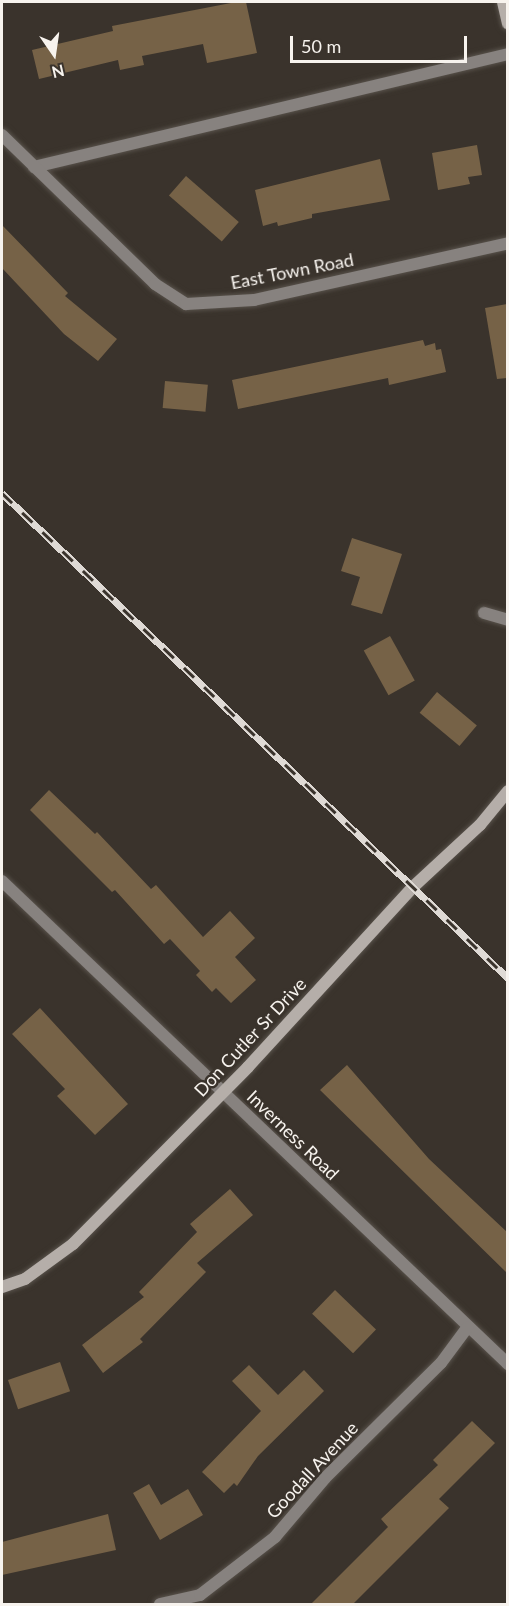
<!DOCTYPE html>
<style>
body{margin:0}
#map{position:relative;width:509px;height:1606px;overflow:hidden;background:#3a332c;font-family:Lato,sans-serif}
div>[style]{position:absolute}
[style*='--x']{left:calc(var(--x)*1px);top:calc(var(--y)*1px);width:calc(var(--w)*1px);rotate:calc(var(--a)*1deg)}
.building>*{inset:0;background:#766247;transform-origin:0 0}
.roads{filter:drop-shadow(0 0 2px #58524b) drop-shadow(0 0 2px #58524b)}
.lane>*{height:12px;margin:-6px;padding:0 6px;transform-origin:6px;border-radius:6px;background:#87827f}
.street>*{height:12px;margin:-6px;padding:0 6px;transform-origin:6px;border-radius:6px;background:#87827f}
.secondary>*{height:12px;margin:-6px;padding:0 6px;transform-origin:6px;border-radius:6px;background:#b5aea9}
.rail>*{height:7px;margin-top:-3.5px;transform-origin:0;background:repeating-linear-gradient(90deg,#3a332c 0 14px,#dfdad5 0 28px);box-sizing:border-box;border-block:2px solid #dfdad5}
span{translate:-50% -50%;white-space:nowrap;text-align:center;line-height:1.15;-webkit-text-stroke:5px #3a332c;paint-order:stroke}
.street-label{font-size:18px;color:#f7f3ee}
.frame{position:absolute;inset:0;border:3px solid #f7f3ee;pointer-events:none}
.north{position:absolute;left:24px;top:24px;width:60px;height:60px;-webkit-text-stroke:4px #3a332c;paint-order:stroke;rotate:167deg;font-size:16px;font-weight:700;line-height:24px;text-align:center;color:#f7f3ee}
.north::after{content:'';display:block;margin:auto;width:21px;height:27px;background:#f7f3ee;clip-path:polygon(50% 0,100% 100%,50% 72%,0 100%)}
.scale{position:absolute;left:290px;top:36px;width:177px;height:27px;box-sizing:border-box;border:3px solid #f7f3ee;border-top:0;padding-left:8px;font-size:18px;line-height:21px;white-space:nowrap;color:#f7f3ee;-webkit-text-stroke:4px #3a332c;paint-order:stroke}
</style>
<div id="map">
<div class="building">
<i style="clip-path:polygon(236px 2px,246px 2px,257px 53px,207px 63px,203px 44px,142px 56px,144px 65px,120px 70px,118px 60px,39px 79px,32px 50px,113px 31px,112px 26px)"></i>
<i style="clip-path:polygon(477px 145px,482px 175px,468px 177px,470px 184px,438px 190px,432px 153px)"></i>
<i style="clip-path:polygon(380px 159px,390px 200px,312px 214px,312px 218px,278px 226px,277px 222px,263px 226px,255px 190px)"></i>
<i style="left:186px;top:176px;width:70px;height:26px;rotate:41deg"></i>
<i style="clip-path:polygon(2px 225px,68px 293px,65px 296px,117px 339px,98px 361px,64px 334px,2px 268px)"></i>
<i style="clip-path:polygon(507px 304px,507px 378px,497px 379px,485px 308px)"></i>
<i style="clip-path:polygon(423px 340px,425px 346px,435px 343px,436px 350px,441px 349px,446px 372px,389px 385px,388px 378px,238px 409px,232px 380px)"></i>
<i style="left:165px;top:381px;width:43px;height:27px;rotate:5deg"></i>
<i style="clip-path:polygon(352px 538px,402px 554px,382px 614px,351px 605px,360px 577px,341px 571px)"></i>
<i style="left:390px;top:636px;width:51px;height:30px;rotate:61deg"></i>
<i style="left:437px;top:692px;width:52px;height:27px;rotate:40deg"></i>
<i style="clip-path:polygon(49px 790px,95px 834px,97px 832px,151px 889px,156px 885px,203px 937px,230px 911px,255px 938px,235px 957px,256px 980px,231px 1003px,216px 988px,212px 992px,196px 975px,200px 971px,170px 939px,164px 944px,115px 890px,112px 892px,30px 810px)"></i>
<i style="clip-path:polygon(40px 1008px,128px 1104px,95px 1135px,57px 1096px,65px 1089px,12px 1034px)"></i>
<i style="clip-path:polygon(347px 1065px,429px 1159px,507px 1232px,507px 1273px,320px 1090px)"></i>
<i style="clip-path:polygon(230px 1189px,253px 1215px,197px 1263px,206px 1272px,140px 1339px,143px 1342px,103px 1373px,82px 1345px,144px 1297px,139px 1292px,197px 1232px,190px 1224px)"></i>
<i style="left:335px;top:1290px;width:57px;height:33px;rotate:44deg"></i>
<i style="left:60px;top:1362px;width:31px;height:55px;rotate:71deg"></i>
<i style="clip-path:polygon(249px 1365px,278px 1395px,304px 1370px,324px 1391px,258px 1456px,237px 1486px,234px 1483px,224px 1493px,202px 1472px,261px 1411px,232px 1381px)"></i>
<i style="clip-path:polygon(472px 1421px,495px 1443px,439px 1499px,449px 1508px,352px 1605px,310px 1605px,388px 1527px,381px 1519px,438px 1465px,433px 1460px)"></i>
<i style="clip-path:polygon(149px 1484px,161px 1505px,188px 1489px,203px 1515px,160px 1540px,133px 1493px)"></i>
<i style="clip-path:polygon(108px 1514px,116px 1550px,2px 1575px,2px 1542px)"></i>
</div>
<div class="roads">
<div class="lane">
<i style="--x:34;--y:167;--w:487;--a:-13.4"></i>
</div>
<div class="street">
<i style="--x:2;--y:135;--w:214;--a:44.2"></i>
<i style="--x:155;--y:284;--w:37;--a:33"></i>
<i style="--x:186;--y:304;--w:68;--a:-3.4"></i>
<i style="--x:254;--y:300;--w:260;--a:-12.6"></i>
<i style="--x:484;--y:613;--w:25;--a:16"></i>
<i style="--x:2;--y:881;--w:700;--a:43.67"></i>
<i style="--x:160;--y:1604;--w:41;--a:-12.7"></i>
<i style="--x:200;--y:1595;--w:95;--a:-37.7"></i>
<i style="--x:275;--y:1537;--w:77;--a:-49.7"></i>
<i style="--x:325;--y:1478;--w:163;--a:-44.8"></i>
<i style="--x:441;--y:1363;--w:44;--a:-53.4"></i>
</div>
<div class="secondary">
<i style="--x:503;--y:2;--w:22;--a:77"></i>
<i style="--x:2;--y:1287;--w:24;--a:-19"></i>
<i style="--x:25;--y:1279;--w:59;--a:-36.1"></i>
<i style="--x:73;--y:1244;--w:249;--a:-45.3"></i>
<i style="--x:248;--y:1067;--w:244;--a:-47.5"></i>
<i style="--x:413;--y:887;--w:91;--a:-42.8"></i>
<i style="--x:480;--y:825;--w:44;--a:-50.5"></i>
</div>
</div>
<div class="rail">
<i style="--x:2;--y:493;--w:701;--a:43.79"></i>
</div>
<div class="street-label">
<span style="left:292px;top:271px;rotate:-11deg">East Town Road</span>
<span style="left:250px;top:1037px;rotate:-47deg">Don Cutler Sr Drive</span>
<span style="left:293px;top:1135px;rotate:44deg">Inverness Road</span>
<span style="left:312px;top:1470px;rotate:-47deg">Goodall Avenue</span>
</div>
<div class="frame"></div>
<div class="north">N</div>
<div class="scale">50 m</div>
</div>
